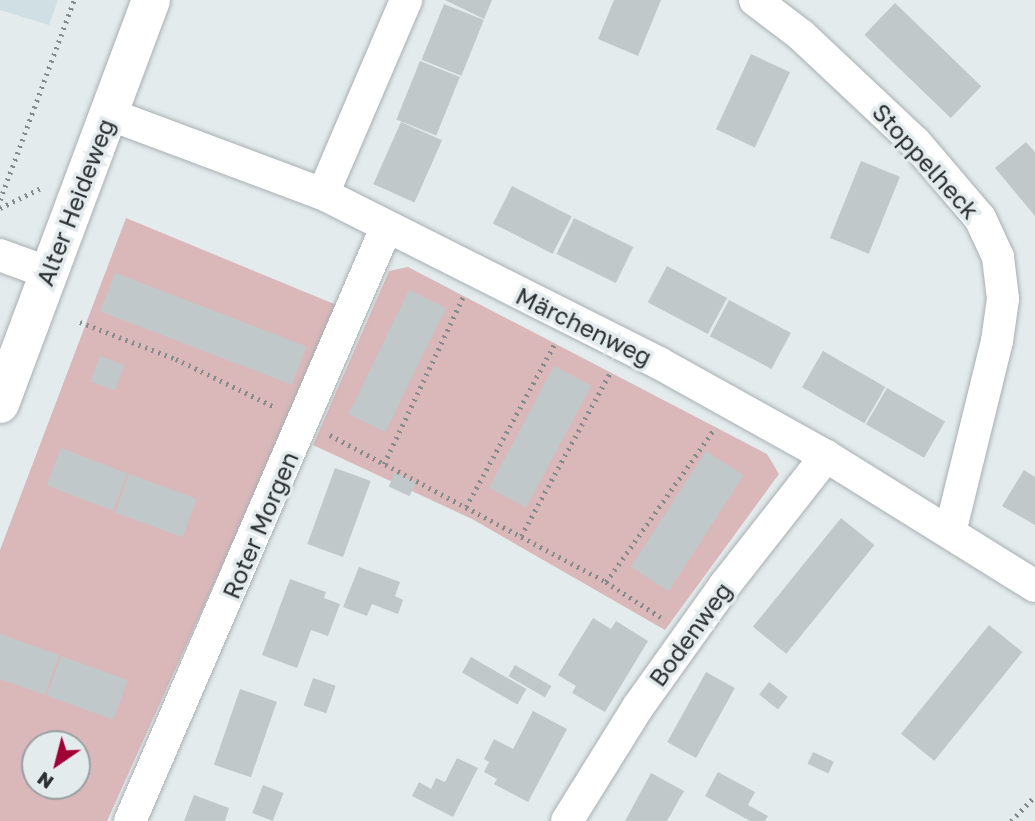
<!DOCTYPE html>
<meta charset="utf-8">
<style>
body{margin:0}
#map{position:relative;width:1035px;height:821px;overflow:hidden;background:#e3ebed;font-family:"Golos Text",sans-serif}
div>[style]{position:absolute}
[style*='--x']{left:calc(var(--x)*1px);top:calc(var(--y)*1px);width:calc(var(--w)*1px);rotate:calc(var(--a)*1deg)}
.built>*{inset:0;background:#cfdfe3}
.green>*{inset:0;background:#dab8ba}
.building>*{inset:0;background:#c0c8ca;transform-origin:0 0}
.path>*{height:4.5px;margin-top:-2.25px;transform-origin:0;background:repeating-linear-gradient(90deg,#858a8b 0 2px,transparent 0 7px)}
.roads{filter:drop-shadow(0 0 2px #a8afb1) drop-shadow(0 0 2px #a8afb1)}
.minor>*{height:32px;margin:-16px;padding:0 16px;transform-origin:16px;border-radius:16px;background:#fff}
.tertiary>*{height:38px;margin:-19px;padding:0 19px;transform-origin:19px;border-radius:19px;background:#fff}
span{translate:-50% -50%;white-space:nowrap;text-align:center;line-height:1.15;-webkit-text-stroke:7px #e3ebed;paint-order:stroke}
.street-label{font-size:24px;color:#2c2f2f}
.north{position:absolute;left:21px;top:730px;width:70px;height:70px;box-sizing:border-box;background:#e3ebed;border:2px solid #9aa0a1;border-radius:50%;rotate:215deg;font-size:19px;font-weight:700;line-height:28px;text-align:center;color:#2c2f2f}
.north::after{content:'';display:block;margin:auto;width:24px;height:32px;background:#a10036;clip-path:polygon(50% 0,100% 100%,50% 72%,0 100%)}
</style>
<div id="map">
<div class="built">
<i style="clip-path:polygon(0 0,58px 0,49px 25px,0 10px)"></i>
</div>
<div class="green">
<i style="clip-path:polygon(evenodd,126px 218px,339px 306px,107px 821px,0 821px,0 550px,126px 218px,35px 744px,77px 744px,77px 786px,35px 786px,35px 744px)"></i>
<i style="clip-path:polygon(408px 267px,767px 454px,779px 474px,665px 630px,472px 519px,313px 445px,389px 271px)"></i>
</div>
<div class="building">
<i style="clip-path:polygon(445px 0,492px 0,484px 19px)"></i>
<i style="clip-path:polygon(614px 0,661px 0,638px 56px,598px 39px)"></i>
<i style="left:895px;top:3px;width:120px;height:44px;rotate:44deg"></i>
<i style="left:444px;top:4px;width:43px;height:60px;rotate:22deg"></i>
<i style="left:751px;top:54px;width:43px;height:83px;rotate:25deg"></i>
<i style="left:420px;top:61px;width:43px;height:63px;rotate:22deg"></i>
<i style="left:401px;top:122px;width:45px;height:68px;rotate:24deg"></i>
<i style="clip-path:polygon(1026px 142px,1035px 152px,1035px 216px,995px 168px)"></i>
<i style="left:861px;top:161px;width:42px;height:83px;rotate:22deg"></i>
<i style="left:512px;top:186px;width:67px;height:42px;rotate:27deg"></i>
<i style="left:574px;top:218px;width:66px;height:40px;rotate:26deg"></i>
<i style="left:667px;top:266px;width:68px;height:41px;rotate:28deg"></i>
<i style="left:115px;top:273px;width:205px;height:41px;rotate:21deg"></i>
<i style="left:409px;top:290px;width:41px;height:138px;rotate:26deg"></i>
<i style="left:729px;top:300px;width:70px;height:41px;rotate:28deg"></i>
<i style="left:823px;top:351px;width:72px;height:42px;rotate:30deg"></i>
<i style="left:100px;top:356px;width:26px;height:27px;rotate:21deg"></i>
<i style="left:554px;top:366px;width:42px;height:138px;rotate:28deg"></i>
<i style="left:887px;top:388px;width:67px;height:42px;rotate:30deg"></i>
<i style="left:61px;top:448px;width:71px;height:40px;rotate:21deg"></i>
<i style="left:706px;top:451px;width:45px;height:138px;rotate:33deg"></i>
<i style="left:335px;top:468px;width:38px;height:81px;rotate:20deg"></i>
<i style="clip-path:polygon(1024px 470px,1035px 477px,1035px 525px,1002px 506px)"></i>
<i style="left:395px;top:473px;width:23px;height:15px;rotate:25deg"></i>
<i style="left:129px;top:474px;width:72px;height:41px;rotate:20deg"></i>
<i style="left:841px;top:518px;width:43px;height:140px;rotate:39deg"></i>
<i style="clip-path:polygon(359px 567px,400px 582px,395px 596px,403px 600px,398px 614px,372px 604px,367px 616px,343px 607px)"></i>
<i style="clip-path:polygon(290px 579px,326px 592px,324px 598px,340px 604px,328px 636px,311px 630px,297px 668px,262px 655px)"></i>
<i style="clip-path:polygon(593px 618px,611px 629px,616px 621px,648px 641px,605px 712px,572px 693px,576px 686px,558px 675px)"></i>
<i style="left:989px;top:625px;width:43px;height:140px;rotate:39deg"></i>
<i style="clip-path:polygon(0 634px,59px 655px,45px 695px,0 679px)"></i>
<i style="left:61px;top:656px;width:71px;height:42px;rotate:20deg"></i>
<i style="left:471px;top:657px;width:64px;height:18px;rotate:30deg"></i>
<i style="left:515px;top:665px;width:42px;height:13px;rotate:30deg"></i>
<i style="left:706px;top:672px;width:33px;height:80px;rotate:29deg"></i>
<i style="left:313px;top:678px;width:24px;height:29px;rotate:19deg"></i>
<i style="left:769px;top:682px;width:24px;height:16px;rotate:38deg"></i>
<i style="left:240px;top:689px;width:39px;height:80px;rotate:19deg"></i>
<i style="clip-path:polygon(533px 711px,567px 729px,528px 802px,494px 784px,497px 779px,484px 772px,489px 762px,484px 759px,494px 739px,513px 749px)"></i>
<i style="left:813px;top:752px;width:23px;height:13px;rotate:25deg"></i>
<i style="clip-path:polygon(457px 758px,478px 768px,453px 817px,412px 796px,419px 782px,431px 789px,436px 778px,445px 782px)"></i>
<i style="clip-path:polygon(718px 772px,755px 792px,748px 805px,768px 816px,765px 821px,750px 821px,705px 796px)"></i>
<i style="clip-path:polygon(651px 773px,684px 791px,667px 821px,625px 821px)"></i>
<i style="left:263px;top:785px;width:22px;height:30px;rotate:21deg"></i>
<i style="clip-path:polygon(194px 795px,229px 808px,225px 821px,184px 821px)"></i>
</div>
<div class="path">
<i style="--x:0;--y:200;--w:213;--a:-69.7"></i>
<i style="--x:0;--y:208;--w:48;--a:-26"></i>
<i style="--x:80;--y:322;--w:103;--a:21.1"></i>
<i style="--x:176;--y:359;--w:110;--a:25.9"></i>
<i style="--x:330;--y:435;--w:313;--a:28"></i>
<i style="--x:606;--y:582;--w:70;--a:32.8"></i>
<i style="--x:384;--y:464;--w:185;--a:-64.7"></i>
<i style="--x:466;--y:507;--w:184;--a:-61.5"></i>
<i style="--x:521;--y:536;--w:188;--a:-61.4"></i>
<i style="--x:606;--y:582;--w:189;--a:-54.7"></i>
<i style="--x:1011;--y:821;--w:35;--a:-46"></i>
</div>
<div class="roads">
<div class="minor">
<i style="--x:755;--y:0;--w:58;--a:37.3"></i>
<i style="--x:801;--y:35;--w:156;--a:43.2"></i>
<i style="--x:915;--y:142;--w:100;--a:49.5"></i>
<i style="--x:980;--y:218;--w:43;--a:65.2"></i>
<i style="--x:998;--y:257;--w:42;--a:83.2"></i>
<i style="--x:1003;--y:299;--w:42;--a:98.1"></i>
<i style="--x:997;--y:341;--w:197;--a:103.8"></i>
<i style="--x:109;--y:114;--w:228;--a:20.5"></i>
<i style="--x:323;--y:194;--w:376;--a:26.7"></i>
<i style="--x:659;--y:363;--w:191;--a:29.1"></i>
<i style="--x:826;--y:456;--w:246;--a:31.9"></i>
<i style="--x:323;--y:194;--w:211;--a:-66.8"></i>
<i style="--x:0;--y:255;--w:52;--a:20.2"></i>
<i style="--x:130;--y:821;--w:646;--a:-66.65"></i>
<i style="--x:567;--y:821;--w:134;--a:-58.1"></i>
<i style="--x:638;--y:707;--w:150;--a:-54.5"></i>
<i style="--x:725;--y:585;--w:164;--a:-51.9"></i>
</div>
<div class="tertiary">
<i style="--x:0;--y:404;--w:431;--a:-69.5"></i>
</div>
</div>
<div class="street-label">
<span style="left:926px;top:161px;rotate:48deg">Stoppelheck</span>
<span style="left:75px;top:202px;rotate:-69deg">Alter Heideweg</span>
<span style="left:584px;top:326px;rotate:26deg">Märchenweg</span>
<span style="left:260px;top:525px;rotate:-67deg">Roter Morgen</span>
<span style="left:690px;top:634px;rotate:-54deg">Bodenweg</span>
</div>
<div class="north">N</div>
</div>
